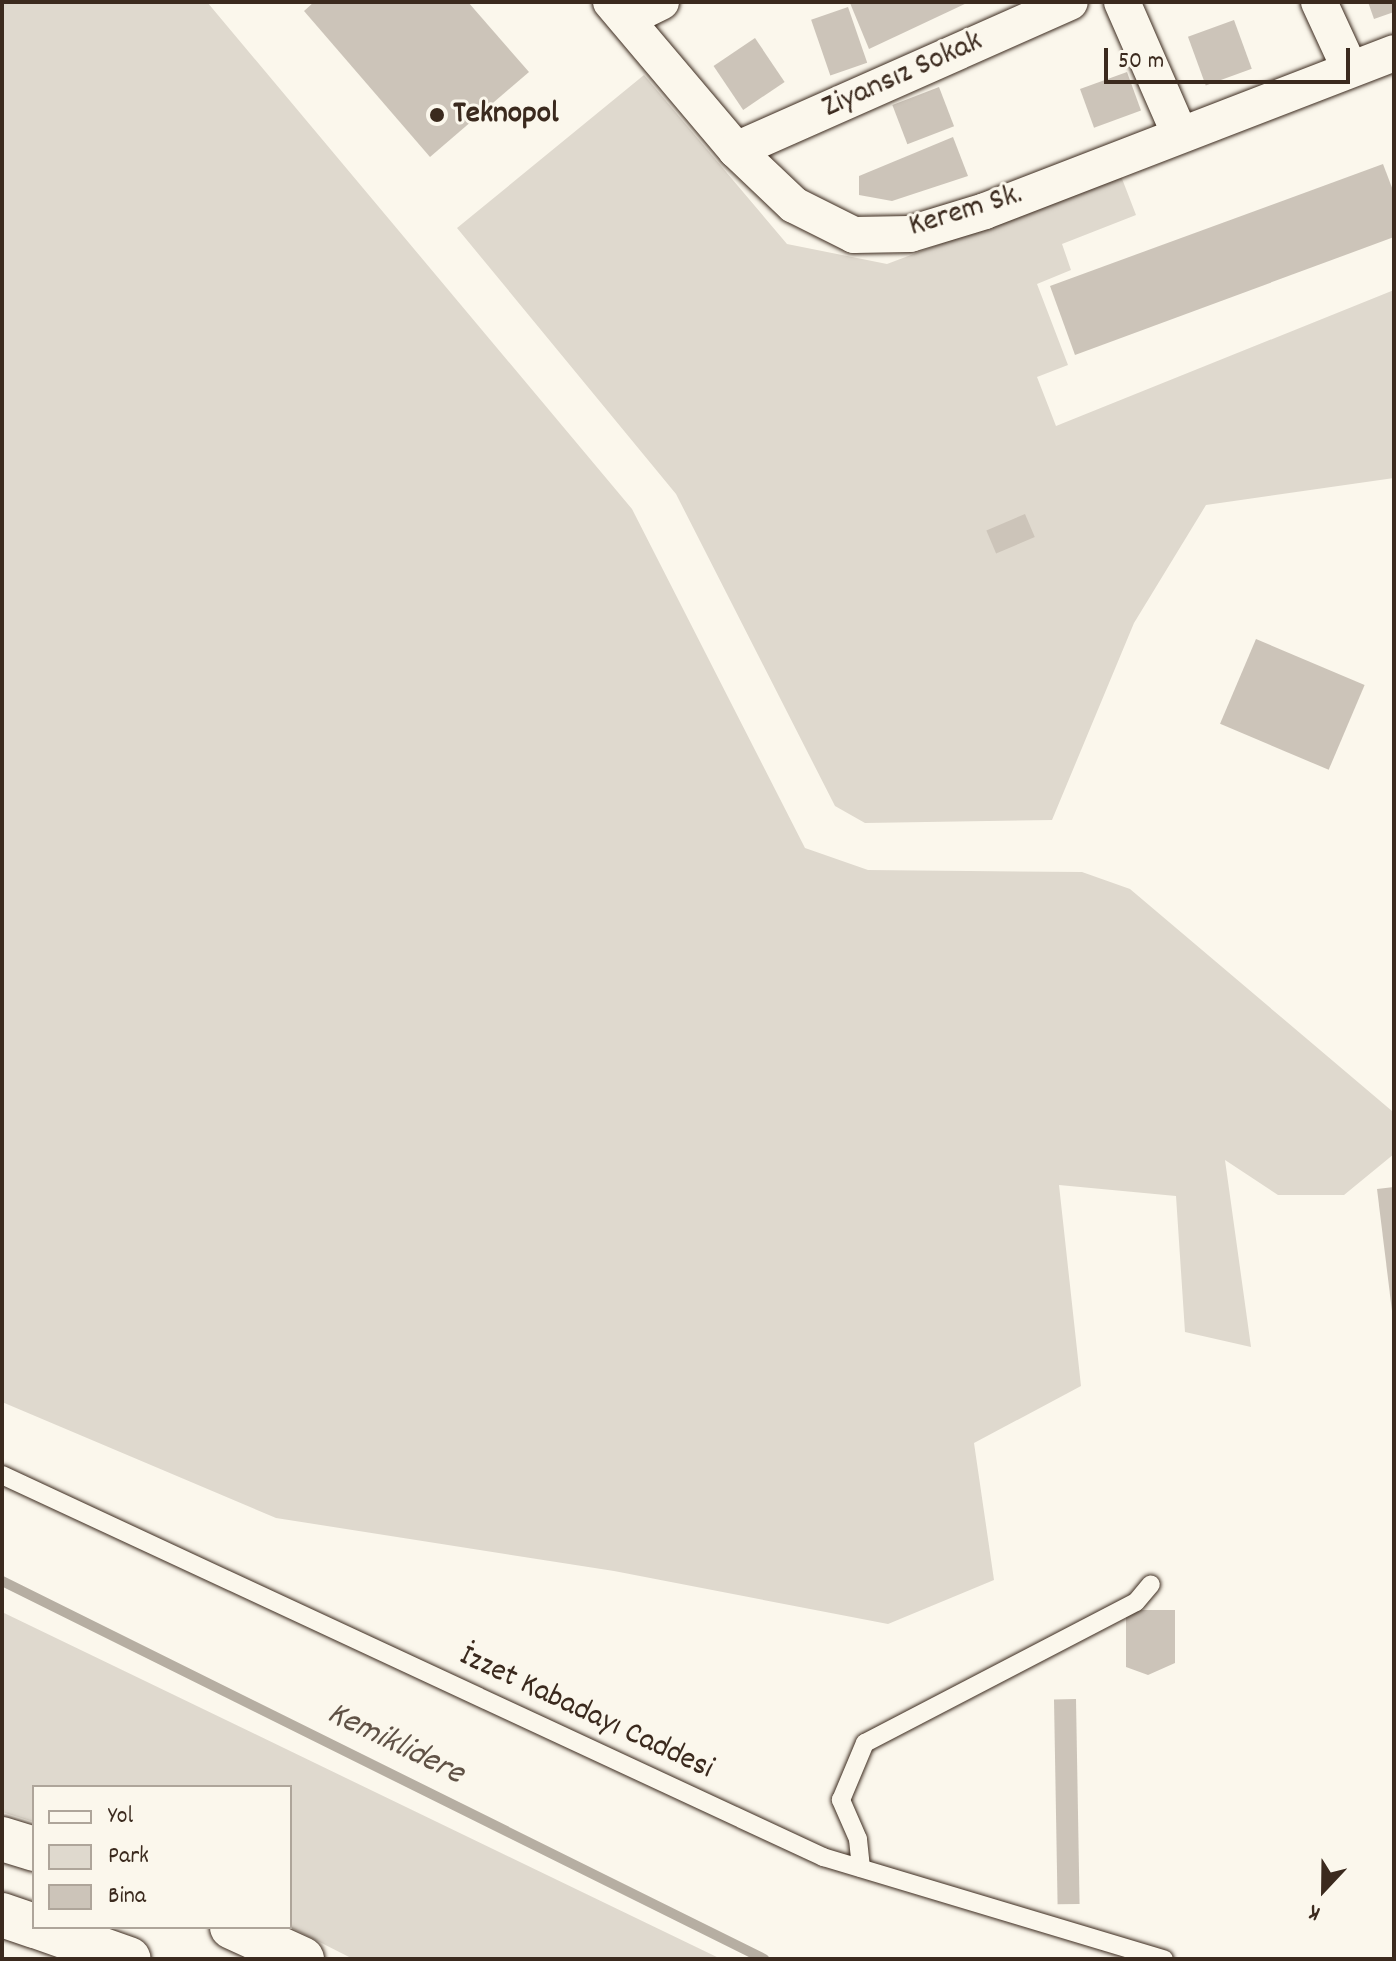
<!DOCTYPE html>
<meta charset="utf-8">
<style>
body{margin:0}
#map{position:relative;width:1396px;height:1961px;overflow:hidden;background:#fbf7ec;font-family:Dekko,sans-serif}
div>[style]{position:absolute}
[style*='--x']{left:calc(var(--x)*1px);top:calc(var(--y)*1px);width:calc(var(--w)*1px);rotate:calc(var(--a)*1deg)}
.green>*{inset:0;background:#dfd9ce}
.stream>*{height:10px;margin:-5px;padding:0 5px;transform-origin:5px;border-radius:5px;background:#b6aea2}
.building>*{inset:0;background:#ccc4b9;transform-origin:0 0}
.roads{filter:drop-shadow(0 0 2px #3b2a1e) drop-shadow(0 0 2px #3b2a1e)}
.lane>*{height:18px;margin:-9px;padding:0 9px;transform-origin:9px;border-radius:9px;background:#fbf7ec}
.street>*{height:36px;margin:-18px;padding:0 18px;transform-origin:18px;border-radius:18px;background:#fbf7ec}
.highway>*{height:44px;margin:-22px;padding:0 22px;transform-origin:22px;border-radius:22px;background:#fbf7ec}
.dots>*{width:22px;height:22px;translate:-50% -50%;box-sizing:border-box;border:4px solid #fbf7ec;border-radius:50%}
span{translate:-50% -50%;white-space:nowrap;text-align:center;line-height:1.15;-webkit-text-stroke:6px #fbf7ec;paint-order:stroke}
.street-label{font-size:32px;color:#3b2a1e}
.poi-label{font-size:32px;color:#3b2a1e;font-weight:700}
.left{translate:0 -50%;text-align:left}
.water-label{font-size:34px;color:#605246;font-style:italic}
.frame{position:absolute;inset:0;border:4px solid #3b2a1e;pointer-events:none}
.legend{position:absolute;left:32px;top:1785px;width:260px;height:144px;box-sizing:border-box;background:#fbf7ec;border:2px solid #aea59a;margin:0;padding:10px 14px;list-style:none;font-size:24px;color:#3b2a1e}
.legend li{display:flex;align-items:center;gap:16px;height:40px}
.legend b{width:40px;border:2px solid #aea59a}
.north{position:absolute;left:1284px;top:1849px;width:80px;height:80px;-webkit-text-stroke:6px #fbf7ec;paint-order:stroke;rotate:202deg;font-size:22px;font-weight:700;line-height:32px;text-align:center;color:#3b2a1e}
.north::after{content:'';display:block;margin:auto;width:28px;height:36px;background:#3b2a1e;clip-path:polygon(50% 0,100% 100%,50% 72%,0 100%)}
.scale{position:absolute;left:1104px;top:48px;width:246px;height:36px;box-sizing:border-box;border:4px solid #3b2a1e;border-top:0;padding-left:10px;font-size:24px;line-height:28px;white-space:nowrap;color:#3b2a1e;-webkit-text-stroke:6px #fbf7ec;paint-order:stroke}
</style>
<div id="map">
<div class="green">
<i style="clip-path:polygon(2px 2px,207px 2px,632px 509px,805px 848px,868px 870px,1082px 872px,1130px 889px,1392px 1111px,1394px 1154px,1344px 1195px,1278px 1195px,1225px 1160px,1251px 1347px,1185px 1332px,1176px 1196px,1059px 1185px,1081px 1386px,974px 1443px,994px 1580px,888px 1624px,614px 1571px,276px 1518px,2px 1402px)"></i>
<i style="clip-path:polygon(644px 75px,787px 244px,887px 264px,1121px 176px,1136px 215px,1062px 244px,1071px 270px,1037px 284px,1068px 365px,1037px 377px,1056px 426px,1394px 290px,1394px 478px,1206px 505px,1134px 623px,1052px 820px,865px 823px,835px 806px,676px 494px,457px 228px)"></i>
<i style="clip-path:polygon(2px 1612px,721px 1959px,353px 1959px,290px 1927px,290px 1787px,34px 1787px,34px 1822px,2px 1812px)"></i>
</div>
<div class="stream">
<i style="--x:2;--y:1581;--w:851;--a:26.38"></i>
</div>
<div class="building">
<i style="clip-path:polygon(314px 2px,468px 2px,529px 72px,430px 157px,304px 11px)"></i>
<i style="clip-path:polygon(969px 2px,869px 49px,850px 3px,854px 2px)"></i>
<i style="clip-path:polygon(1368px 2px,1394px 2px,1394px 12px,1374px 19px)"></i>
<i style="left:848px;top:7px;width:59px;height:39px;rotate:71deg"></i>
<i style="left:1234px;top:20px;width:52px;height:49px;rotate:70deg"></i>
<i style="left:755px;top:38px;width:53px;height:50px;rotate:56deg"></i>
<i style="left:1127px;top:72px;width:41px;height:50px;rotate:70deg"></i>
<i style="left:939px;top:87px;width:42px;height:50px;rotate:69deg"></i>
<i style="clip-path:polygon(953px 137px,968px 176px,892px 201px,859px 195px,859px 176px)"></i>
<i style="clip-path:polygon(1383px 164px,1394px 193px,1394px 237px,1075px 355px,1050px 286px)"></i>
<i style="left:1025px;top:514px;width:25px;height:42px;rotate:67deg"></i>
<i style="left:1256px;top:639px;width:118px;height:92px;rotate:23deg"></i>
<i style="clip-path:polygon(1394px 1187px,1394px 1311px,1392px 1311px,1377px 1189px)"></i>
<i style="clip-path:polygon(1126px 1610px,1175px 1610px,1175px 1663px,1148px 1675px,1126px 1667px)"></i>
<i style="left:1076px;top:1699px;width:205px;height:22px;rotate:89deg"></i>
</div>
<div class="roads">
<div class="lane">
<i style="--x:2;--y:1475;--w:906;--a:24.95"></i>
<i style="--x:823;--y:1857;--w:356;--a:16.7"></i>
<i style="--x:861;--y:1868;--w:29;--a:-96"></i>
<i style="--x:858;--y:1839;--w:43;--a:-113.6"></i>
<i style="--x:841;--y:1800;--w:62;--a:-67.2"></i>
<i style="--x:865;--y:1743;--w:305;--a:-27.5"></i>
<i style="--x:1136;--y:1602;--w:23;--a:-50"></i>
</div>
<div class="street">
<i style="--x:611;--y:2;--w:194;--a:49.8"></i>
<i style="--x:736;--y:150;--w:80;--a:43.5"></i>
<i style="--x:794;--y:205;--w:67;--a:26.6"></i>
<i style="--x:854;--y:235;--w:56;--a:-1"></i>
<i style="--x:910;--y:234;--w:78;--a:-17"></i>
<i style="--x:985;--y:211;--w:438;--a:-21.1"></i>
<i style="--x:1122;--y:2;--w:145;--a:66.4"></i>
<i style="--x:1319;--y:2;--w:74;--a:65.2"></i>
<i style="--x:626;--y:19;--w:39;--a:-26"></i>
<i style="--x:736;--y:150;--w:365;--a:-23.9"></i>
</div>
<div class="highway">
<i style="--x:2;--y:1839;--w:34;--a:17"></i>
<i style="--x:2;--y:1915;--w:34;--a:19"></i>
<i style="--x:38;--y:1927;--w:96;--a:19.4"></i>
<i style="--x:232;--y:1927;--w:77;--a:24.6"></i>
</div>
</div>
<div class="dots">
<i style="left:437px;top:115px;background:#3b2a1e"></i>
</div>
<div class="street-label">
<span style="left:903px;top:76px;rotate:-24deg">Ziyansız Sokak</span>
<span style="left:966px;top:212px;rotate:-17deg">Kerem Sk.</span>
<span style="left:586px;top:1714px;rotate:25deg">İzzet Kabadayı Caddesi</span>
</div>
<div class="poi-label">
<span class="left" style="left:453px;top:115px">Teknopol</span>
</div>
<div class="water-label">
<span style="left:395px;top:1745px;rotate:26deg">Kemiklidere</span>
</div>
<div class="frame"></div>
<ul class="legend">
<li><b style="height:10px;background:#fbf7ec"></b>Yol</li>
<li><b style="height:22px;background:#dfd9ce"></b>Park</li>
<li><b style="height:22px;background:#ccc4b9"></b>Bina</li>
</ul>
<div class="north">K</div>
<div class="scale">50 m</div>
</div>
